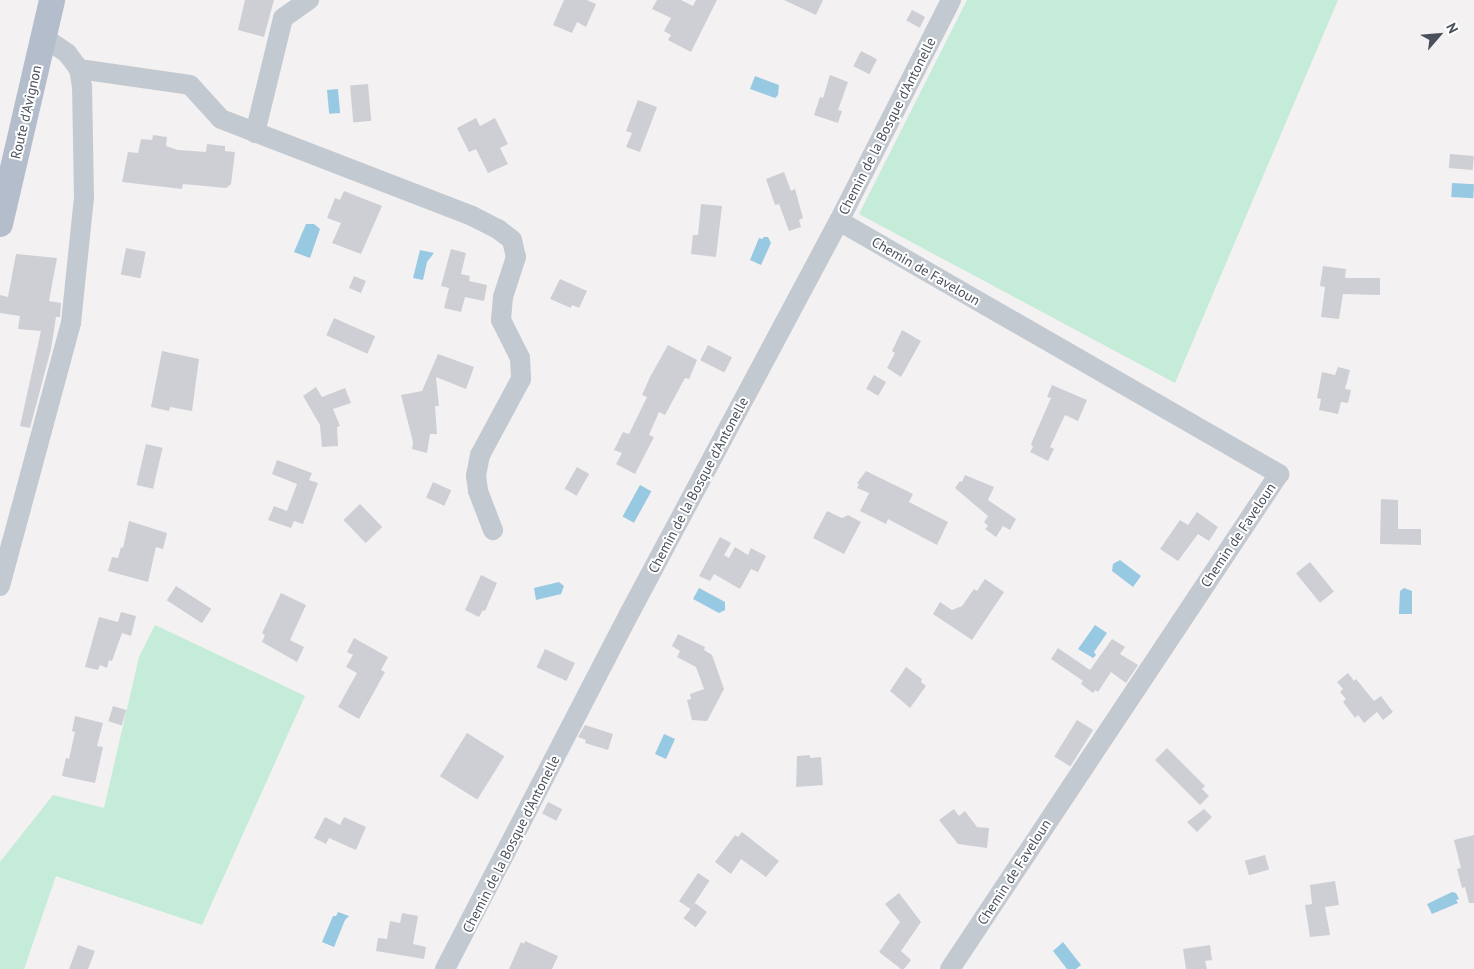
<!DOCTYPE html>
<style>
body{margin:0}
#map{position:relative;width:1474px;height:969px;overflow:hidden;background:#f3f1f1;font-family:"PT Sans",sans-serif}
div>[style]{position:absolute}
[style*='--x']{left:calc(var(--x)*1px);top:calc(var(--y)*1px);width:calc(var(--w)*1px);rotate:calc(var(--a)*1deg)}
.green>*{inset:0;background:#c5ebd9}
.water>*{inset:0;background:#97c9e3;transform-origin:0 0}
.building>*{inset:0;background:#cecfd5;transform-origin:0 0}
.minor>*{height:20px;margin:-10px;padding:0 10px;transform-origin:10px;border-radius:10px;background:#c3c9d1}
.major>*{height:26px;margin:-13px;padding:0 13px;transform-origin:13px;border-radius:13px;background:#b4bdcc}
span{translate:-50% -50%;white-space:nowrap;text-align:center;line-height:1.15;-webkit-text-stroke:4px #fff;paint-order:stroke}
.street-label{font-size:14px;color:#4b515c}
.north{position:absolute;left:1414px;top:10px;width:50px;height:50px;-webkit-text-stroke:4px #fff;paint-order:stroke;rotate:63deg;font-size:14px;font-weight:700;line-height:20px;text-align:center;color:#4b515c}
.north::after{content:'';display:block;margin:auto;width:18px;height:22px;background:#4b515c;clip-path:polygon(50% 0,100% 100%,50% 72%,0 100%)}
</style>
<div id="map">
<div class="green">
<i style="clip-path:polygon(967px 0,1338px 0,1175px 383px,859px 214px)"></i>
<i style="clip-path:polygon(155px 625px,305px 696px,202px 925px,56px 876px,24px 969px,0 969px,0 862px,53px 795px,104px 808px,139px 657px)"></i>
</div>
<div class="water">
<i style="clip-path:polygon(755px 76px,779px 85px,778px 95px,775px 98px,750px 89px)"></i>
<i style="left:338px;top:89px;width:24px;height:11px;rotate:85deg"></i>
<i style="left:1452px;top:183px;width:22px;height:14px;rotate:3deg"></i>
<i style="clip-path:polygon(306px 224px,314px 224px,320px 229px,310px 258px,294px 252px)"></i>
<i style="clip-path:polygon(764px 237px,768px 237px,771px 243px,761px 265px,750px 260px,759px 238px,762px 239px)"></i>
<i style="clip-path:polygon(420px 250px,434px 253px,427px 262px,423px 280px,413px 278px)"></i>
<i style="left:640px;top:485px;width:13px;height:36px;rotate:29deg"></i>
<i style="clip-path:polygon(1120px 560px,1141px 576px,1133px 587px,1112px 571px,1113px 564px)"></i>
<i style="clip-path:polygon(559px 582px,564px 586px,561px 594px,536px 600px,534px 588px)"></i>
<i style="clip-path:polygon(699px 588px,725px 602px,725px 610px,719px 613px,693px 599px)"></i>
<i style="clip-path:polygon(1404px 588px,1412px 591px,1412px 614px,1399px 614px,1400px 591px)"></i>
<i style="clip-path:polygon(1095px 625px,1107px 633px,1094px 652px,1096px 655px,1093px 658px,1078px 649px)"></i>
<i style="left:664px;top:734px;width:12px;height:22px;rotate:24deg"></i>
<i style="clip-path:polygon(1452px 892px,1456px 893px,1459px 899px,1456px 900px,1458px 903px,1432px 914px,1427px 904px)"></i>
<i style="clip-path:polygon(338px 912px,349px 916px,345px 920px,334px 947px,322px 942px,333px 916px,336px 916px)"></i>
<i style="clip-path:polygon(1063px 942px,1081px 965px,1076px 969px,1067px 969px,1053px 951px)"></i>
</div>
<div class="building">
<i style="clip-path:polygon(245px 0,274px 0,264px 37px,238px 30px)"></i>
<i style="clip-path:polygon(564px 0,587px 0,596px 4px,586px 27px,577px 22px,572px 33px,553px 25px)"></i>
<i style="clip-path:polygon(657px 0,681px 0,693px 6px,696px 0,717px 0,691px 52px,668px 40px,671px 35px,664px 31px,671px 18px,652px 9px)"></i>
<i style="clip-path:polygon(784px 0,823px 0,816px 15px)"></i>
<i style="left:912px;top:10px;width:15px;height:12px;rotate:28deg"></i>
<i style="left:861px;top:51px;width:18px;height:17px;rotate:27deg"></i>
<i style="clip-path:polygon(830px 75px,848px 82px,838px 110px,842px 111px,838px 123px,814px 115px,820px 97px,823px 98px)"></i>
<i style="left:368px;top:84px;width:37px;height:18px;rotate:85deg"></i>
<i style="clip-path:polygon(638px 100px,657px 107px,640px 152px,626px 147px,632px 133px,626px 131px)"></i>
<i style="clip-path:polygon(476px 118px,480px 126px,495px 118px,508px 144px,500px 148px,508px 164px,488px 173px,476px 149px,469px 152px,457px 128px)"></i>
<i style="clip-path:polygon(153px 135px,167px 137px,166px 146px,178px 150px,206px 152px,207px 144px,225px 146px,225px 151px,235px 152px,231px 184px,226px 188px,183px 184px,182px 189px,122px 182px,128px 152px,138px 153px,141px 139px,152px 140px)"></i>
<i style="left:1450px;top:154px;width:24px;height:14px;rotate:5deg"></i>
<i style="clip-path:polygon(784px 172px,791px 191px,795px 189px,803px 218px,799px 220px,801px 227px,789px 231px,779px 204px,775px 205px,766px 179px)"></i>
<i style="clip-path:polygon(344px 191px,382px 206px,361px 254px,332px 243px,341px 223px,327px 218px,335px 198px,340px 200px)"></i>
<i style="clip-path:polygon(701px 204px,722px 206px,716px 257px,691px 254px,693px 235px,698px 235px)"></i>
<i style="left:126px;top:248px;width:20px;height:27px;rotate:11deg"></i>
<i style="clip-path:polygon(451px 249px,466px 253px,461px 274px,470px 276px,469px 281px,487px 285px,484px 301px,465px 297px,461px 312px,444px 308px,449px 288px,441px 286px)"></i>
<i style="clip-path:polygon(16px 254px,57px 258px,49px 301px,61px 303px,60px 317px,56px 317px,51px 349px,30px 428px,20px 426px,41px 331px,18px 329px,20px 316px,0 313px,0 295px,8px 297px)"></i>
<i style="clip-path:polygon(1323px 266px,1346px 269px,1345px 278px,1380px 278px,1380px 295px,1343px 294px,1339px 319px,1321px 317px,1325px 287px,1320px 286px)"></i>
<i style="left:354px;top:276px;width:13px;height:13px;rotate:23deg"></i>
<i style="clip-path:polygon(560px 279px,587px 291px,579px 308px,572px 305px,571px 308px,550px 299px)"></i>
<i style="left:334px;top:318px;width:45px;height:19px;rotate:24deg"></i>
<i style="clip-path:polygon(902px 330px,921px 341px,901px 377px,887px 368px,895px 353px,892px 351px)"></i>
<i style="clip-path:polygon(668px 345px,697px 360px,689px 379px,685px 378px,665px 415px,659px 412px,649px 435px,654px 437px,635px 474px,616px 464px,622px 453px,614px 450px,623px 432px,629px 434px,647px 397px,642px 395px,650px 377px)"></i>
<i style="left:708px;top:345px;width:27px;height:17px;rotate:27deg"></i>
<i style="clip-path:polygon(162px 351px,199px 359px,192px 411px,170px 407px,169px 411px,151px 407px)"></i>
<i style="clip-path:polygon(438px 354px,474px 367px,466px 389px,436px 377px,439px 406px,435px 406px,437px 434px,430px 434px,427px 453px,412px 449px,413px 442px,401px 395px,422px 391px)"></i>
<i style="clip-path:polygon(1338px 367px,1350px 370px,1345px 389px,1351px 390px,1348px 403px,1341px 402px,1338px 414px,1319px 410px,1321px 399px,1317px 398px,1322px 372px,1335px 375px)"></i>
<i style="left:874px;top:375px;width:14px;height:16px;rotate:30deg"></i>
<i style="clip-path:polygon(1052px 385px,1087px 400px,1078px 421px,1065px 415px,1050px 447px,1054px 449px,1048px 461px,1030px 452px,1033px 447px,1031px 444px,1051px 398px,1047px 397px)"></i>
<i style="clip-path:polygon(316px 387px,322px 397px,345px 388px,351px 403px,333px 409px,340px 426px,337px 427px,338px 446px,322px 447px,320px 425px,303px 396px)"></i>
<i style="left:146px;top:444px;width:17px;height:42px;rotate:13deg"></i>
<i style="clip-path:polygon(277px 460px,312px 473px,309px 480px,318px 483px,303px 524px,294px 521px,291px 528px,268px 520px,274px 506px,287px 511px,297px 484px,272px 474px)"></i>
<i style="left:577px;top:467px;width:14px;height:25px;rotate:30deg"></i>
<i style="clip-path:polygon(866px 471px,913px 494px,909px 502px,948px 522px,937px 545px,888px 519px,886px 524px,860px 511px,869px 493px,857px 488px,859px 484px,857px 483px)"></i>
<i style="clip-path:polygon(965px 475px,994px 487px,988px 500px,1016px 519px,1010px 530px,1003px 526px,996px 537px,985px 529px,988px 526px,984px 522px,988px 516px,955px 488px,960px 481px,962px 482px)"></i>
<i style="left:433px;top:482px;width:20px;height:17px;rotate:24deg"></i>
<i style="clip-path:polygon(1381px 499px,1398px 500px,1398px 529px,1421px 529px,1421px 545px,1380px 544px)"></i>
<i style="left:360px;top:504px;width:32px;height:23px;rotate:46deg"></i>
<i style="clip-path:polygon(827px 511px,842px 518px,848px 515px,861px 522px,844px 554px,813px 538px)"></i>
<i style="clip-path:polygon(1197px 512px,1218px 527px,1209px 541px,1198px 534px,1178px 561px,1160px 549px,1180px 520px,1188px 525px)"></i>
<i style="clip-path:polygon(129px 521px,167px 533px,163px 549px,156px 547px,148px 582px,108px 571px,112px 557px,118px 558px,121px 547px,123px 548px)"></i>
<i style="clip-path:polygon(720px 537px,731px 543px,723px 557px,724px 555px,729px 558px,735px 547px,748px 555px,751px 548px,766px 556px,758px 572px,751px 569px,740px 589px,714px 574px,710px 581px,699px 576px)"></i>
<i style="left:1310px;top:562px;width:38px;height:18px;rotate:51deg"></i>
<i style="clip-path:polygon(481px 575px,497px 583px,485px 611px,483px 610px,479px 617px,465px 610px)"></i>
<i style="clip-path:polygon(985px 579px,1004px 592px,972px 640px,933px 614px,940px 602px,952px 610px,962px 606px,974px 589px,977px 591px)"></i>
<i style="left:176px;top:586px;width:42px;height:17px;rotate:33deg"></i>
<i style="clip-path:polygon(281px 593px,306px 605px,290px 640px,304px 647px,297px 662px,262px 642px,265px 635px,262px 633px)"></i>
<i style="clip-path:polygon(121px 612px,136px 616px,131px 636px,122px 633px,112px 661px,109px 660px,107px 668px,100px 665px,98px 670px,85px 667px,99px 617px,118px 622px)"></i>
<i style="clip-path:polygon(678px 634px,705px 647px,704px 650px,712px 655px,724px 689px,707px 721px,692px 720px,687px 700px,691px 699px,690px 694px,704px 689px,696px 667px,677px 657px,680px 651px,672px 646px)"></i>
<i style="clip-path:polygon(354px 638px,388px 657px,381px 670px,385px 672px,359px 719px,338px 707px,357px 673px,346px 667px,353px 655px,347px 652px)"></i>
<i style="clip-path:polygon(1112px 639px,1125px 647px,1120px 654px,1138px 665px,1126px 683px,1111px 672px,1098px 692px,1095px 690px,1093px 693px,1081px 684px,1083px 681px,1051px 659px,1058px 648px,1090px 670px)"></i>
<i style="left:545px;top:649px;width:33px;height:20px;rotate:25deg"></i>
<i style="clip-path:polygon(906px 667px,922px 679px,921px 682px,926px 686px,910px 708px,890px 691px)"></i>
<i style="clip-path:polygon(1348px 673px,1354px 681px,1356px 679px,1374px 701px,1381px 696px,1393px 712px,1383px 720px,1377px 712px,1364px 723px,1358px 715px,1355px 718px,1343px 702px,1346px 699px,1340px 692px,1343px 689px,1337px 682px)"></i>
<i style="left:113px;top:706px;width:14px;height:16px;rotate:17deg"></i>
<i style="clip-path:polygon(75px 716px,103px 723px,97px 746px,103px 747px,95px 783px,62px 776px,66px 758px,69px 759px,75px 732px,72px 731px)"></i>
<i style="left:1077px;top:720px;width:19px;height:43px;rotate:32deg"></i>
<i style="clip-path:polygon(585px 725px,613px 734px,608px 750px,585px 743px,586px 740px,578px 737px)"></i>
<i style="left:467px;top:733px;width:44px;height:51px;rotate:32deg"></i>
<i style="clip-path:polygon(1167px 748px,1205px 786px,1202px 789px,1209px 796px,1200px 805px,1155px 760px)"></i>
<i style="clip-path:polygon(810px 755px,810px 758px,821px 757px,823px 785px,796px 787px,797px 756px)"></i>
<i style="left:548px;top:802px;width:16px;height:13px;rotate:27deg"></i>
<i style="clip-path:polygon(954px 809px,959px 816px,965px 811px,977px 827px,989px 828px,987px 848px,958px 844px,939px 820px)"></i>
<i style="clip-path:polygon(1204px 809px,1212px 817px,1197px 832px,1187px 822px)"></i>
<i style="clip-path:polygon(325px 817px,340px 825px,344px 817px,366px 827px,356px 850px,329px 838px,326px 844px,314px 838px)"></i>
<i style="clip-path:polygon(742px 832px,779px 861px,766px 877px,741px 859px,731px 874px,715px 862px,735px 835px,738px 837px)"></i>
<i style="clip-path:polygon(1474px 835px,1474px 903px,1469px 903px,1465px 887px,1462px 888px,1457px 869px,1461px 868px,1454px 840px)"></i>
<i style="left:1265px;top:855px;width:15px;height:21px;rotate:74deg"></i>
<i style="left:698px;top:873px;width:14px;height:34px;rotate:34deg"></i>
<i style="clip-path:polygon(1335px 881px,1339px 905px,1325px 907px,1330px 935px,1310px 937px,1305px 905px,1312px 904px,1310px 885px)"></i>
<i style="clip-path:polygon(899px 893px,921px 922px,901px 951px,911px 960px,904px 969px,901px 969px,879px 952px,900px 922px,885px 904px)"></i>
<i style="left:695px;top:903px;width:15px;height:19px;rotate:37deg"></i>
<i style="clip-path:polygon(402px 913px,418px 916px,413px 944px,426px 947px,424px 959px,376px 951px,378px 938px,387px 939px,390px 921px,400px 923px)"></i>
<i style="clip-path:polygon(525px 941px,558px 956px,552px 969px,509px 969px,521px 942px,524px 944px)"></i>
<i style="clip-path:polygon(78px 945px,95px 951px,88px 969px,69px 969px)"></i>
<i style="clip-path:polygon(1210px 945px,1212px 960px,1205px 961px,1207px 969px,1186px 969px,1183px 949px)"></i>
</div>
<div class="minor">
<i style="--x:79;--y:69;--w:112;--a:8.2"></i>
<i style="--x:190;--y:85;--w:46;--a:47.6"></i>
<i style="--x:221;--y:119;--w:269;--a:21.1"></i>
<i style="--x:472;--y:216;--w:29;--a:27"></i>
<i style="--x:498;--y:229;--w:18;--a:38"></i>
<i style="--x:512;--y:240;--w:17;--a:77"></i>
<i style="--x:516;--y:257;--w:42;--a:108"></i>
<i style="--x:503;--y:297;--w:23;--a:95"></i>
<i style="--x:501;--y:320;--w:42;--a:63.4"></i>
<i style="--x:520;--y:358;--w:21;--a:87"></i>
<i style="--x:521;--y:379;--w:86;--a:118.3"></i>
<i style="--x:480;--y:455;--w:21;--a:101"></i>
<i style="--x:476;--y:476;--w:15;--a:82"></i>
<i style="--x:478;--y:491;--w:42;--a:69"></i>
<i style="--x:255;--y:133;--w:118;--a:-76.3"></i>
<i style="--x:283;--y:18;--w:32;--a:-35"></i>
<i style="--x:839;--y:221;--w:508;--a:29.9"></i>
<i style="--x:1279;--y:474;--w:594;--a:123.61"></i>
<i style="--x:0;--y:586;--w:272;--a:-74.9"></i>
<i style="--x:71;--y:323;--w:126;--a:-84.1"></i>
<i style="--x:84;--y:198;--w:111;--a:-91"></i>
<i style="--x:82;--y:87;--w:18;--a:-99"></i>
<i style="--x:79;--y:69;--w:20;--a:-127"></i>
<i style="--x:67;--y:53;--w:29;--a:-146"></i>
<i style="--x:445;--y:969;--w:398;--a:-62.6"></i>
<i style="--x:628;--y:616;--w:448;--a:-61.9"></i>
<i style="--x:839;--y:221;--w:248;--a:-63.1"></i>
</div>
<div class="major">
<i style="--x:0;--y:224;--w:230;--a:-76.9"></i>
</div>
<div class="street-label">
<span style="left:26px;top:112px;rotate:-77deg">Route d'Avignon</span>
<span style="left:887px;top:126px;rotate:-63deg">Chemin de la Bosque d'Antonelle</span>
<span style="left:926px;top:271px;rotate:30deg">Chemin de Faveloun</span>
<span style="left:698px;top:485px;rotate:-62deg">Chemin de la Bosque d'Antonelle</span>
<span style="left:1238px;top:535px;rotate:-56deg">Chemin de Faveloun</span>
<span style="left:511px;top:844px;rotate:-63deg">Chemin de la Bosque d'Antonelle</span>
<span style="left:1014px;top:872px;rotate:-57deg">Chemin de Faveloun</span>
</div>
<div class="north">N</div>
</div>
